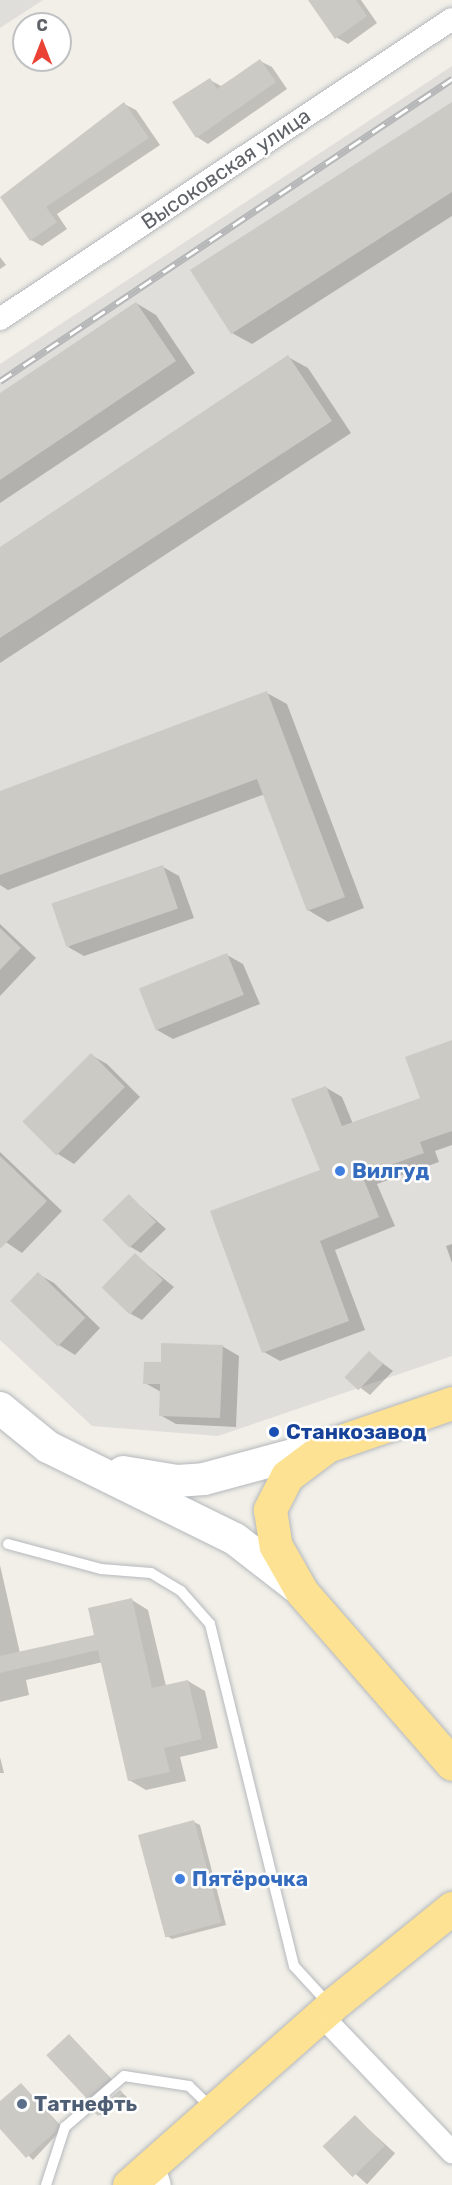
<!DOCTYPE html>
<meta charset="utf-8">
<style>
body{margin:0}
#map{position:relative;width:452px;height:2185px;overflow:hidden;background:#f1efe8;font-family:Rubik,sans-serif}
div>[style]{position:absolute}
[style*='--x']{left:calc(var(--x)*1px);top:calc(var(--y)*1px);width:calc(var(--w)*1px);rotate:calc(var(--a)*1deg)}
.industrial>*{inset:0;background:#e0deda}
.shadow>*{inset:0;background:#0003;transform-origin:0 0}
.building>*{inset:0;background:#cccac5;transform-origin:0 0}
.roads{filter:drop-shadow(0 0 2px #b5b8bc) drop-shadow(0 0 2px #b5b8bc)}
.lane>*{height:10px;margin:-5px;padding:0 5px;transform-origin:5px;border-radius:5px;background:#fff}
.street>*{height:22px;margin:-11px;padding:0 11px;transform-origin:11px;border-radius:11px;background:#fff}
.secondary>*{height:32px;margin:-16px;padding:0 16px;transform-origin:16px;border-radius:16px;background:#fff}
.highway>*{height:33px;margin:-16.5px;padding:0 16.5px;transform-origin:16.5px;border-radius:16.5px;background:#fde293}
.rail>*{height:7px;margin-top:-3.5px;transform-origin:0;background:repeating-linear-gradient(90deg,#fff 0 14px,#b6b7b8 0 28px);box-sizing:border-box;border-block:2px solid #b6b7b8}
.dots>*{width:16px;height:16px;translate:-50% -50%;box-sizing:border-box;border:3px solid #fff;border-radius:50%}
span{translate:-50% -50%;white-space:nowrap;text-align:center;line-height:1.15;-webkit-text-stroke:5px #fff;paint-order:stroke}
.street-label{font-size:21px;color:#5f6368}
.shop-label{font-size:21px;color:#366cbe;font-weight:700}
.left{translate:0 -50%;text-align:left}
.transit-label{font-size:21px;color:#164399;font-weight:700}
.service-label{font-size:21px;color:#4e5e75;font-weight:700}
.north{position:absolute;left:12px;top:12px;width:60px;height:60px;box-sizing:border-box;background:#fff;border:2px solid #bfc1c3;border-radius:50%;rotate:0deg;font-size:16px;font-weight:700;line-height:24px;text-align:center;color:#5f6368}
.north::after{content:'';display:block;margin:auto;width:21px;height:27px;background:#ea4335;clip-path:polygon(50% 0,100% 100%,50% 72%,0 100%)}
</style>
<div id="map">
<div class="industrial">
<i style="clip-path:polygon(0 0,43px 0,0 28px)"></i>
<i style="clip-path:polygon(452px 66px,452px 1356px,218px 1436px,92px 1426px,0 1340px,0 364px)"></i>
</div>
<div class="shadow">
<i style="clip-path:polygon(316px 0,361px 0,377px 23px,348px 44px,336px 37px)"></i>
<i style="clip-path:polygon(260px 61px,272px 67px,287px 89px,208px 144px,197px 137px,210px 80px,221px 86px)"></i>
<i style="clip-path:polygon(124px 104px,136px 110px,160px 145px,57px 214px,67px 229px,42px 246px,31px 240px,2px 198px)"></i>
<i style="clip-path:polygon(452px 104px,452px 216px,252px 344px,232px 333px)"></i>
<i style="clip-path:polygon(0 257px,6px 265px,0 269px)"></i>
<i style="clip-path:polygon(136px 303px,156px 315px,195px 373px,0 503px,0 395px)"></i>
<i style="clip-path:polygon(288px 357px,308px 368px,351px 433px,0 663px,0 552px)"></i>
<i style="clip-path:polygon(267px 693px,287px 704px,364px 908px,328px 922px,308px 910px,265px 794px,8px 890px,0 885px,0 792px)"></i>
<i style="clip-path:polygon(163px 867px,179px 876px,194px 918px,84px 956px,68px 947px)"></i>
<i style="clip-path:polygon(0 924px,36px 958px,0 996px)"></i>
<i style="clip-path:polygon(227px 955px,243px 964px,260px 1004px,173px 1039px,157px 1030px)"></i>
<i style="clip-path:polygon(452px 1041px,452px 1145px,435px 1151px,439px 1162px,377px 1184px,395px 1226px,335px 1250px,365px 1330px,280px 1361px,264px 1352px,322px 1171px,325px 1087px,342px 1097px,353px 1124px,422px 1099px)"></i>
<i style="clip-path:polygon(91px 1055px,107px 1064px,140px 1097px,74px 1164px,58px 1154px,25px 1121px)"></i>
<i style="clip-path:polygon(0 1152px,62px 1211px,22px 1253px,0 1238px)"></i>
<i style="clip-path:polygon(129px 1196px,166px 1229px,141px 1253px,129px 1246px)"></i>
<i style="clip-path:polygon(452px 1244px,452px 1263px,446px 1246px)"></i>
<i style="clip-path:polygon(135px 1255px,174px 1287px,142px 1320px,131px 1314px)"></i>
<i style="clip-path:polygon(38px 1274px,54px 1283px,100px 1328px,75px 1355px,59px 1345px)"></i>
<i style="clip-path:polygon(222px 1346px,239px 1356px,236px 1427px,176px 1424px,160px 1415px,161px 1392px,145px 1383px,162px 1364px)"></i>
<i style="clip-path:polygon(369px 1353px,393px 1371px,370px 1395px,346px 1377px)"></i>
<i style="clip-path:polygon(0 1565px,20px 1653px,96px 1636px,132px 1600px,148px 1610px,166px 1686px,188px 1681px,205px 1691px,218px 1748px,180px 1757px,186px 1781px,146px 1790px,129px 1780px,103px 1662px,26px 1680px,29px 1695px,0 1702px)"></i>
<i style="clip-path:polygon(0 1757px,4px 1773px,0 1773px)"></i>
<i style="clip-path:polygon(194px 1822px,200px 1825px,226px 1925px,172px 1939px,167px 1936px)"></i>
<i style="left:70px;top:2036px;width:64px;height:29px;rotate:46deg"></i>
<i style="clip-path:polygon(21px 2084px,63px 2128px,33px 2160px,0 2127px,0 2103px)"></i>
<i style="clip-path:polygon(120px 2091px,127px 2097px,104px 2118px,99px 2114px)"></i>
<i style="left:355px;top:2117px;width:54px;height:42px;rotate:42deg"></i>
</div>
<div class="building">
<i style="clip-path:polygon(308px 0,356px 0,367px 16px,335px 39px)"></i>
<i style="clip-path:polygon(260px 59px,276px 82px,196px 138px,172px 102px,210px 78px,217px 89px)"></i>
<i style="clip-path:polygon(124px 102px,149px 138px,46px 207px,57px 222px,30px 241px,0 197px)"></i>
<i style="clip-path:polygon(452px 102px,452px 192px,231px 334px,190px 270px)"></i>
<i style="clip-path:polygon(136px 302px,176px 361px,0 480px,0 393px)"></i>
<i style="clip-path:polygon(288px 355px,332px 421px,0 638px,0 547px)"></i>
<i style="clip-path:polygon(267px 691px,345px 897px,307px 911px,257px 779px,0 875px,0 791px)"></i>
<i style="left:163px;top:865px;width:46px;height:118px;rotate:71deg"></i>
<i style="clip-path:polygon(0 928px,21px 948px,0 970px)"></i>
<i style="left:227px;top:953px;width:45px;height:95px;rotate:68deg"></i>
<i style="clip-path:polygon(452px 1040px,452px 1131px,420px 1142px,424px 1153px,362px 1175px,379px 1217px,320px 1241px,349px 1321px,262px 1353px,210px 1211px,320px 1170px,291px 1099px,326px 1086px,342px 1126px,420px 1098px,405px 1057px)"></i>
<i style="left:91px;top:1053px;width:48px;height:97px;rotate:45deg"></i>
<i style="clip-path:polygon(0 1156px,47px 1201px,0 1249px)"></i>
<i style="left:129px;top:1194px;width:39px;height:37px;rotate:46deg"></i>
<i style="left:135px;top:1253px;width:39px;height:48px;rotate:44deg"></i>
<i style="left:38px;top:1272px;width:66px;height:40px;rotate:44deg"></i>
<i style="clip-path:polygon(161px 1343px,223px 1345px,220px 1418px,159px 1416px,160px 1384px,143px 1384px,144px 1362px,161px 1362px)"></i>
<i style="left:369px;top:1351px;width:19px;height:36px;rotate:43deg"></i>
<i style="clip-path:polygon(132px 1598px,152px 1688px,188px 1680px,202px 1739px,164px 1748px,170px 1772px,128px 1781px,98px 1650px,0 1673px,0 1656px,94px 1635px,88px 1608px)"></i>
<i style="left:194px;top:1820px;width:106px;height:58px;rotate:75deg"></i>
<i style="left:69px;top:2034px;width:60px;height:31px;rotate:47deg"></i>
<i style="clip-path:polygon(21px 2083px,58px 2124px,55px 2132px,26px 2158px,0 2129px,0 2101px)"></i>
<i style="clip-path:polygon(120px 2090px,123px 2093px,98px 2116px,94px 2112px)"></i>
<i style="left:355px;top:2115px;width:43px;height:45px;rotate:46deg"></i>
</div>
<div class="roads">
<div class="lane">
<i style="--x:8;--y:1544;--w:96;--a:15"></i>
<i style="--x:101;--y:1569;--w:50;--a:4.6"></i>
<i style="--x:151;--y:1573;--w:35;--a:31"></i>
<i style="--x:181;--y:1591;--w:44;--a:48.7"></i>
<i style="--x:210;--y:1624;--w:352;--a:76.2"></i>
<i style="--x:294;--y:1966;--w:52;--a:47.4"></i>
<i style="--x:46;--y:2185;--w:61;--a:-71.9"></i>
<i style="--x:65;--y:2127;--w:78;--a:-40.8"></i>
<i style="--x:124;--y:2076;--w:66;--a:8.7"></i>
<i style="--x:189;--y:2086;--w:30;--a:44"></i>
</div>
<div class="street">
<i style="--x:0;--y:319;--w:542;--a:-33.57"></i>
<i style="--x:321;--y:2015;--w:190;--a:46.3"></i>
<i style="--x:153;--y:2164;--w:22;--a:72"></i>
</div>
<div class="secondary">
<i style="--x:0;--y:1408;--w:62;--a:39.1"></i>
<i style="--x:48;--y:1447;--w:208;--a:26.2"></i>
<i style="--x:235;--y:1539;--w:80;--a:37.9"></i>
<i style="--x:123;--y:1472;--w:55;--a:9.5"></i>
<i style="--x:177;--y:1481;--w:27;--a:-4"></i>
<i style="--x:204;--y:1479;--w:123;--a:-15.1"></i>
</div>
<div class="highway">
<i style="--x:452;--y:1403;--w:132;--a:161"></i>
<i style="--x:327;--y:1446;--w:50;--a:143.1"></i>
<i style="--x:287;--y:1476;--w:38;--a:117"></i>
<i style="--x:270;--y:1510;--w:36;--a:81"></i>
<i style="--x:276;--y:1546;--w:53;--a:60.5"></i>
<i style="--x:302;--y:1592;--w:228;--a:48.9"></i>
<i style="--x:129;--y:2185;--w:270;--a:-41.5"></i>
<i style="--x:331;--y:2006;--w:156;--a:-39"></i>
</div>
</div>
<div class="rail">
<i style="--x:0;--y:381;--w:544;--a:-33.75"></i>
</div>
<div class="dots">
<i style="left:340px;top:1171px;background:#3f7fe0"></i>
<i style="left:274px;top:1432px;background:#1a4fb4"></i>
<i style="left:180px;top:1879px;background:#3f7fe0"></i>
<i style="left:22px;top:2104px;background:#5c6f8a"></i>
</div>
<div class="street-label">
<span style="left:226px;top:169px;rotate:-34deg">Высоковская улица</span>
</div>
<div class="shop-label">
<span class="left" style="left:352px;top:1171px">Вилгуд</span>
<span class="left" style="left:192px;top:1879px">Пятёрочка</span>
</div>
<div class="transit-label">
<span class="left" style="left:286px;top:1432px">Станкозавод</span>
</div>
<div class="service-label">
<span class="left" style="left:34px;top:2104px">Татнефть</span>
</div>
<div class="north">С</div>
</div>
